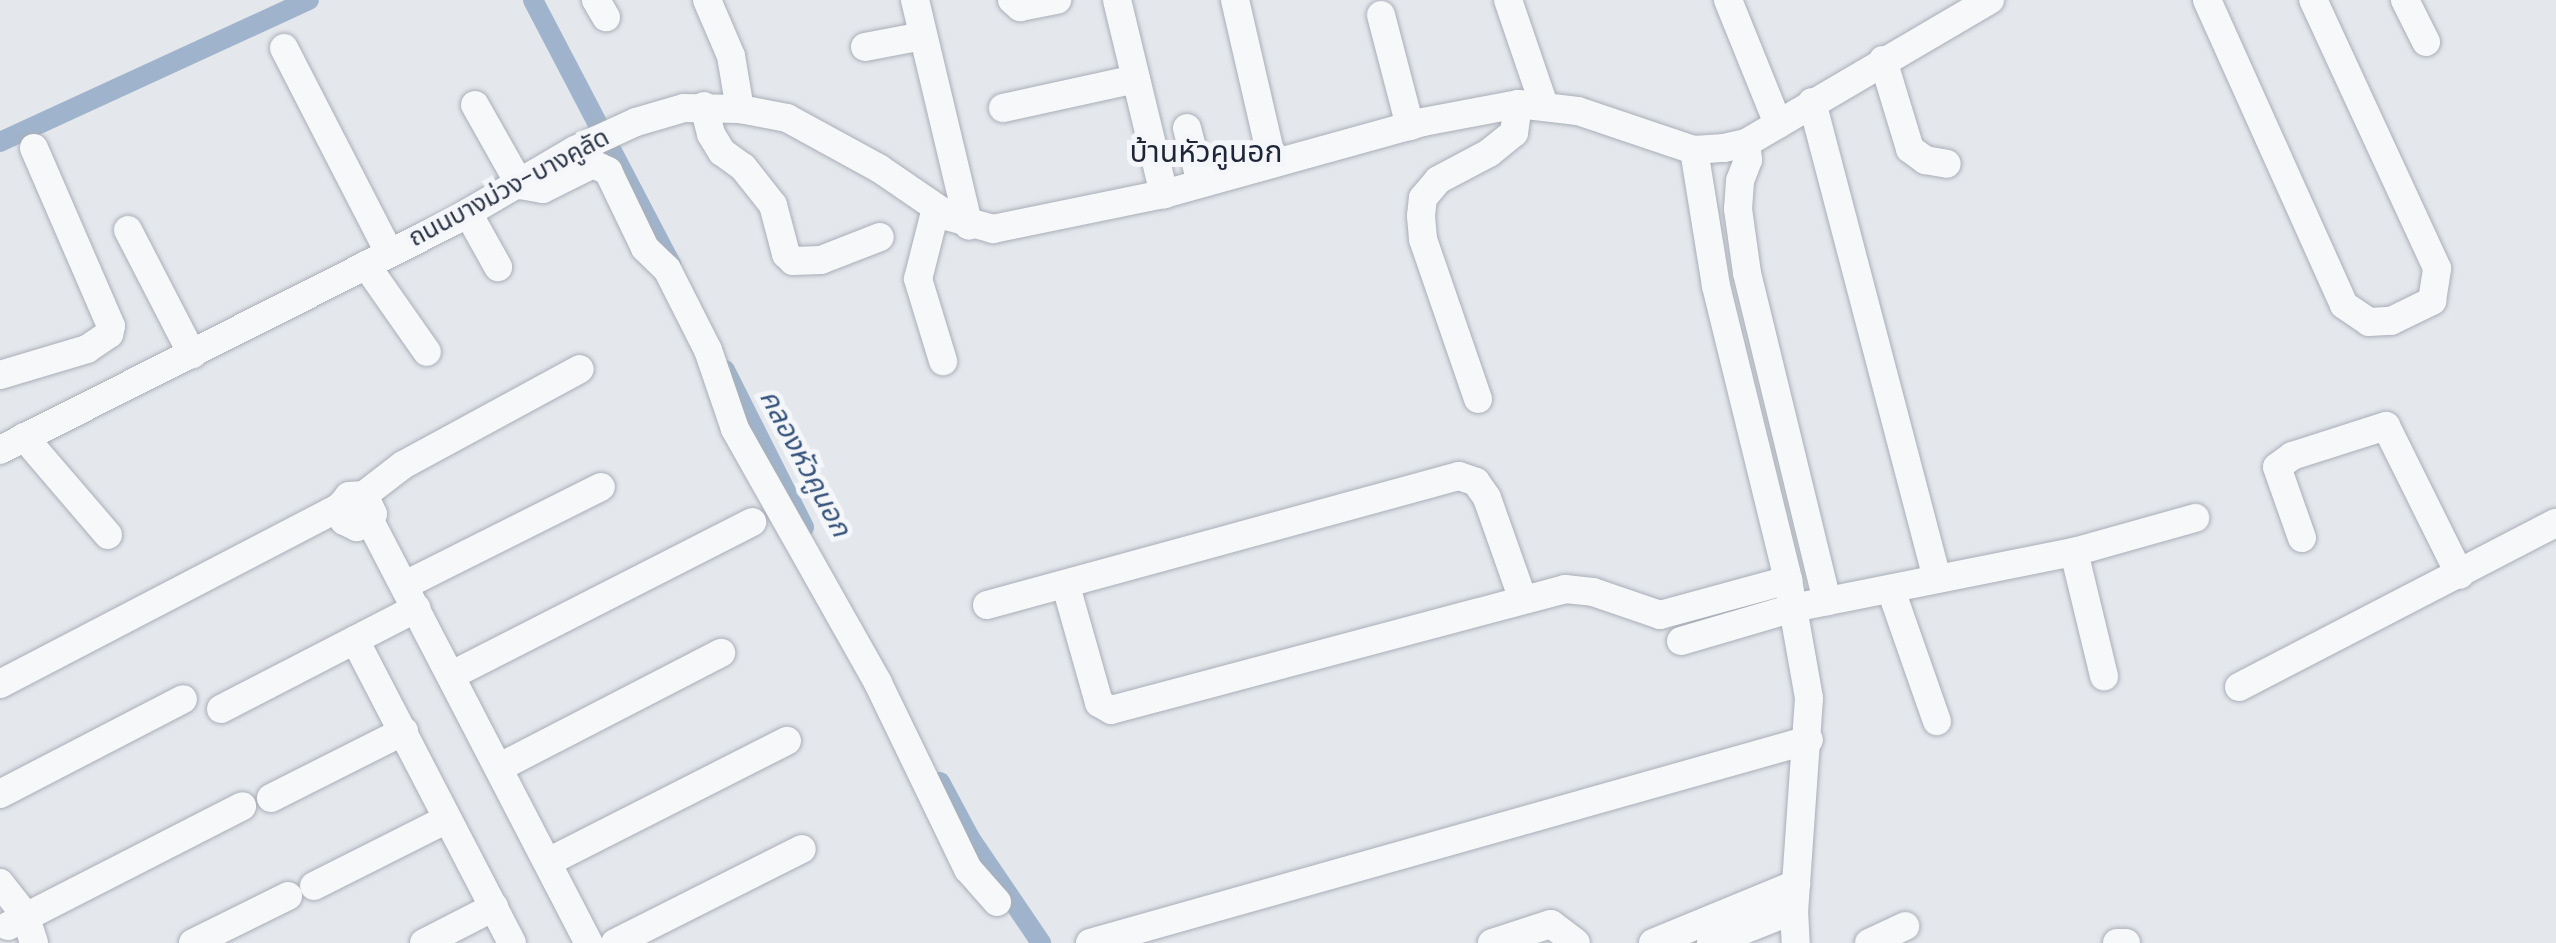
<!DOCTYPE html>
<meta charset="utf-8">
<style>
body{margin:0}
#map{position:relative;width:2556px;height:943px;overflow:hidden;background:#e4e7ec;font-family:Poppins,"Noto Sans Thai",sans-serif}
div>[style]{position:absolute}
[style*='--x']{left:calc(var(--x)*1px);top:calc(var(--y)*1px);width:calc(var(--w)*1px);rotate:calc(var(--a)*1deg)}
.canal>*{height:20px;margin:-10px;padding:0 10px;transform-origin:10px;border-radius:10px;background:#9fb4cc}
.roads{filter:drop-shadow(0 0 2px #a9aeb7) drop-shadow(0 0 2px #a9aeb7)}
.minor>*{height:28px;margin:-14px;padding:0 14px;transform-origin:14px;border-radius:14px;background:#f7f8fa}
span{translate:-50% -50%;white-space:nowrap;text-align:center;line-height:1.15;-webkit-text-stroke:10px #f4f6f9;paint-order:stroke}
.street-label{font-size:25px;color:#2b3445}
.water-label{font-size:28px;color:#34527a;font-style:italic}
.quarter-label{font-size:30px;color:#1d2536}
</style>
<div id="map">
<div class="canal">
<i style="--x:533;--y:0;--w:298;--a:62.4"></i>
<i style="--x:0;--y:142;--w:340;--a:-24.7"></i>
<i style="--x:725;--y:370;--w:176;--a:63.3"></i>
<i style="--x:940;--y:782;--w:64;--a:61.8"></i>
<i style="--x:970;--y:838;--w:127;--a:55.9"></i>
</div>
<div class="roads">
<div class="minor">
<i style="--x:596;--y:0;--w:20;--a:60"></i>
<i style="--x:707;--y:0;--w:61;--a:66.8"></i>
<i style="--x:731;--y:56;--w:54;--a:80.4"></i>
<i style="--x:915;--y:0;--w:232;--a:76.6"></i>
<i style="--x:1012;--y:0;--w:11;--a:41"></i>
<i style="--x:1020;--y:7;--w:38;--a:-11"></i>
<i style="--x:1117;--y:0;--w:200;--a:76.4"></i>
<i style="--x:1235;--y:0;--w:168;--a:77"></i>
<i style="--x:1508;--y:0;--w:111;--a:71.1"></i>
<i style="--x:1728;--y:0;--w:134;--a:68"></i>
<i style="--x:2207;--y:0;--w:334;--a:65.8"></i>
<i style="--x:2344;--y:305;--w:30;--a:34"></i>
<i style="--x:2369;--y:322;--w:22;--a:-3"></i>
<i style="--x:2391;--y:321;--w:46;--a:-26"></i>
<i style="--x:2432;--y:301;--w:33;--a:-81"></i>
<i style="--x:2437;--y:268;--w:295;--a:-114.8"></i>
<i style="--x:2405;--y:0;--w:47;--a:63.4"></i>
<i style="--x:1381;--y:15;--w:115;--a:75.4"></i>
<i style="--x:865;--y:47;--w:59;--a:-10.7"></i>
<i style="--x:284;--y:48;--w:229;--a:62.8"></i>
<i style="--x:1883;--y:60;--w:93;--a:73.1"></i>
<i style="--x:1910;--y:149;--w:19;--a:36"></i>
<i style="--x:1925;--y:160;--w:22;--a:10"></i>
<i style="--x:1812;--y:102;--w:493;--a:75.3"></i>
<i style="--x:475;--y:105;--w:92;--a:60.6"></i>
<i style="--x:520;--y:185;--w:23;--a:10"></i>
<i style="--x:543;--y:189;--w:56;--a:-26.6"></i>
<i style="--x:593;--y:164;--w:17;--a:25"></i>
<i style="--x:608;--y:171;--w:85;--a:64.3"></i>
<i style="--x:645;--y:248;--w:30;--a:44"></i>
<i style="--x:667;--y:269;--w:91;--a:63.2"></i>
<i style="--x:708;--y:350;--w:83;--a:71.1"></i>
<i style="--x:735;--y:429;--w:291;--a:60.6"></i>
<i style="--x:878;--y:683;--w:207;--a:64.2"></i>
<i style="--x:968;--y:869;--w:44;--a:48.7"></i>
<i style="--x:704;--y:106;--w:29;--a:76"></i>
<i style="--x:711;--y:134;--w:21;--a:59"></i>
<i style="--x:722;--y:152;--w:26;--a:36"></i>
<i style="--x:743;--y:167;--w:48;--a:51.7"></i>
<i style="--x:773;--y:205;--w:51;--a:75.1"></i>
<i style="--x:786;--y:254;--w:10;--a:45"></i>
<i style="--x:793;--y:261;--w:28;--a:-2"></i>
<i style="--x:821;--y:260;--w:63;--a:-21.3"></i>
<i style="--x:1003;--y:108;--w:136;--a:-12.3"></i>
<i style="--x:1187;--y:128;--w:57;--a:75.7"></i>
<i style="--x:1746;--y:143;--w:17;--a:83"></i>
<i style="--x:1748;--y:160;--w:22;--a:111"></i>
<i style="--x:1740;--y:181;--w:28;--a:94"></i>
<i style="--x:1738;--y:209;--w:65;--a:82"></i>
<i style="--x:1747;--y:273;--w:338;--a:76.3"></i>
<i style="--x:1694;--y:150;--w:138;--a:80.8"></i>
<i style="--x:1716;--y:286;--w:303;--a:76.2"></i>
<i style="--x:1788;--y:580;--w:120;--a:79.9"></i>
<i style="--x:1809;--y:698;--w:213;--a:94"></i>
<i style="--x:1794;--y:910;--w:33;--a:87"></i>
<i style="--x:936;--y:208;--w:73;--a:104.2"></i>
<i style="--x:918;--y:279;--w:86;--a:73"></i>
<i style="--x:468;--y:213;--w:62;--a:60.9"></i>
<i style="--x:128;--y:230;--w:140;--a:62.7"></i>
<i style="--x:366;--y:265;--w:106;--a:55"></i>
<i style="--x:0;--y:375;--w:91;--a:-16.6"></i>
<i style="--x:87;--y:349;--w:27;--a:-34"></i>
<i style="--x:109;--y:334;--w:8;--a:-76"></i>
<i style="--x:111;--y:326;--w:194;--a:-113.4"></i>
<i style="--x:1478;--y:399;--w:169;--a:-109"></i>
<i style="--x:1423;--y:239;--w:23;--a:-95"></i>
<i style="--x:1421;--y:216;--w:18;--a:-84"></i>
<i style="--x:1423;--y:198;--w:23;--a:-50"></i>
<i style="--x:1438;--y:180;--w:58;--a:-27.9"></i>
<i style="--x:1489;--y:153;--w:32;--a:-39"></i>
<i style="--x:1514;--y:133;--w:29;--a:-82"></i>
<i style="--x:24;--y:437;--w:129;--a:49.4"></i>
<i style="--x:0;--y:450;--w:508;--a:-26.77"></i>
<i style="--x:454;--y:221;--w:140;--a:-30.4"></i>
<i style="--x:575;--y:150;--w:67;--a:-24.7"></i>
<i style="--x:636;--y:122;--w:50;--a:-16.3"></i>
<i style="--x:684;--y:108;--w:56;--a:1"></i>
<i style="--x:740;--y:109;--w:48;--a:10.8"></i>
<i style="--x:787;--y:118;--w:106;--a:28.7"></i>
<i style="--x:880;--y:169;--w:85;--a:34.4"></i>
<i style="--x:950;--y:217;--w:45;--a:15.6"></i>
<i style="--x:993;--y:229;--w:175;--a:-11.6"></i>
<i style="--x:1164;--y:194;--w:269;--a:-15.5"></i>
<i style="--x:1423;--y:122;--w:97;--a:-10.7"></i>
<i style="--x:1518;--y:104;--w:60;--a:6.7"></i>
<i style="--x:1578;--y:111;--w:122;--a:18.6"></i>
<i style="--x:1694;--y:150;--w:30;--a:-4"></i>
<i style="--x:1724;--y:148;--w:23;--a:-13"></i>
<i style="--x:1746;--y:143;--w:283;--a:-30.4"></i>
<i style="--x:364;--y:495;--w:49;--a:-37.6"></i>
<i style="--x:403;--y:465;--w:201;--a:-28.5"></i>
<i style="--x:370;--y:521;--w:475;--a:62.6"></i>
<i style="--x:2302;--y:538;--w:75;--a:-109.4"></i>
<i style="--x:2277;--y:467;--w:19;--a:-36"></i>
<i style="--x:2292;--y:456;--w:99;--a:-17.7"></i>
<i style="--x:2386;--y:426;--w:166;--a:63.6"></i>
<i style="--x:2074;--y:552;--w:128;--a:76.4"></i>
<i style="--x:405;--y:585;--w:219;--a:-26.6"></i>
<i style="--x:1066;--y:586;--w:122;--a:74.2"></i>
<i style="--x:1099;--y:703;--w:14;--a:30"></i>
<i style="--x:1111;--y:710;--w:470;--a:-14.9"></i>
<i style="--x:1565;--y:589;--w:28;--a:6"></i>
<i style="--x:1593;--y:592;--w:71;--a:18.9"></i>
<i style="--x:1660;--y:615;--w:133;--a:-15.3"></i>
<i style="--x:1891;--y:590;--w:139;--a:70.7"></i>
<i style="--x:987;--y:605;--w:489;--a:-15.3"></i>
<i style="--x:1459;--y:476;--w:18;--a:19"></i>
<i style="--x:1476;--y:482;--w:19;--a:55"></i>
<i style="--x:1487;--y:498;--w:105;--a:70.5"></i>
<i style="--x:355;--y:640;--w:341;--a:62.6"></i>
<i style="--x:1681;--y:641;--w:117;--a:-16.4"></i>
<i style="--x:1793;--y:608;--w:287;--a:-11.3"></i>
<i style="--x:2074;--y:552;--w:126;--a:-15.7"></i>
<i style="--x:452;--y:675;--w:337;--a:-27"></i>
<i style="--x:0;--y:684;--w:383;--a:-27.5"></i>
<i style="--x:340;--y:507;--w:14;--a:-51"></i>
<i style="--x:349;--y:496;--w:15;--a:-4"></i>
<i style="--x:364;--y:495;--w:21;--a:65"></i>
<i style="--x:373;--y:514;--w:21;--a:141"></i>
<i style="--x:357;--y:527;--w:14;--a:-155"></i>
<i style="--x:344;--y:521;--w:15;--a:-106"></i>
<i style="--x:2239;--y:687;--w:357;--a:-27.4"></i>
<i style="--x:221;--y:709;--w:220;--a:-27.3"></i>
<i style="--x:500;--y:767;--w:249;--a:-27.3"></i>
<i style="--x:0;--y:794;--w:206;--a:-27.4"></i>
<i style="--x:271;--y:798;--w:149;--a:-26.7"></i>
<i style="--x:548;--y:862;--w:268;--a:-26.9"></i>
<i style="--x:0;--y:883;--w:41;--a:52"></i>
<i style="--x:25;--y:915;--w:29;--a:72"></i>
<i style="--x:314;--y:886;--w:149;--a:-26.7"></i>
<i style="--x:8;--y:926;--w:263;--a:-27.1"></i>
<i style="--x:193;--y:943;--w:106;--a:-26.3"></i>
<i style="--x:424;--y:943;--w:79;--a:-27.2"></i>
<i style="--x:615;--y:943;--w:209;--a:-26.7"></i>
<i style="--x:1090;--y:943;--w:747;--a:-15.77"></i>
<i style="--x:1492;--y:943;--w:62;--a:-17.9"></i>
<i style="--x:1551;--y:924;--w:31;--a:37"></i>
<i style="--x:1653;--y:943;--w:155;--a:-22.4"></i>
<i style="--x:1711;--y:943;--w:89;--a:-21.7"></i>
<i style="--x:1869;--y:943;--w:40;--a:-25"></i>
<i style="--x:2117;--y:943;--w:9;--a:0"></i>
</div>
</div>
<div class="street-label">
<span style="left:509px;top:188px;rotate:-28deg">ถนนบางม่วง-บางคูลัด</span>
</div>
<div class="water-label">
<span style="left:805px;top:463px;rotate:62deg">คลองหัวคูนอก</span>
</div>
<div class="quarter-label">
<span style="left:1206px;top:152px">บ้านหัวคูนอก</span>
</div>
</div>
